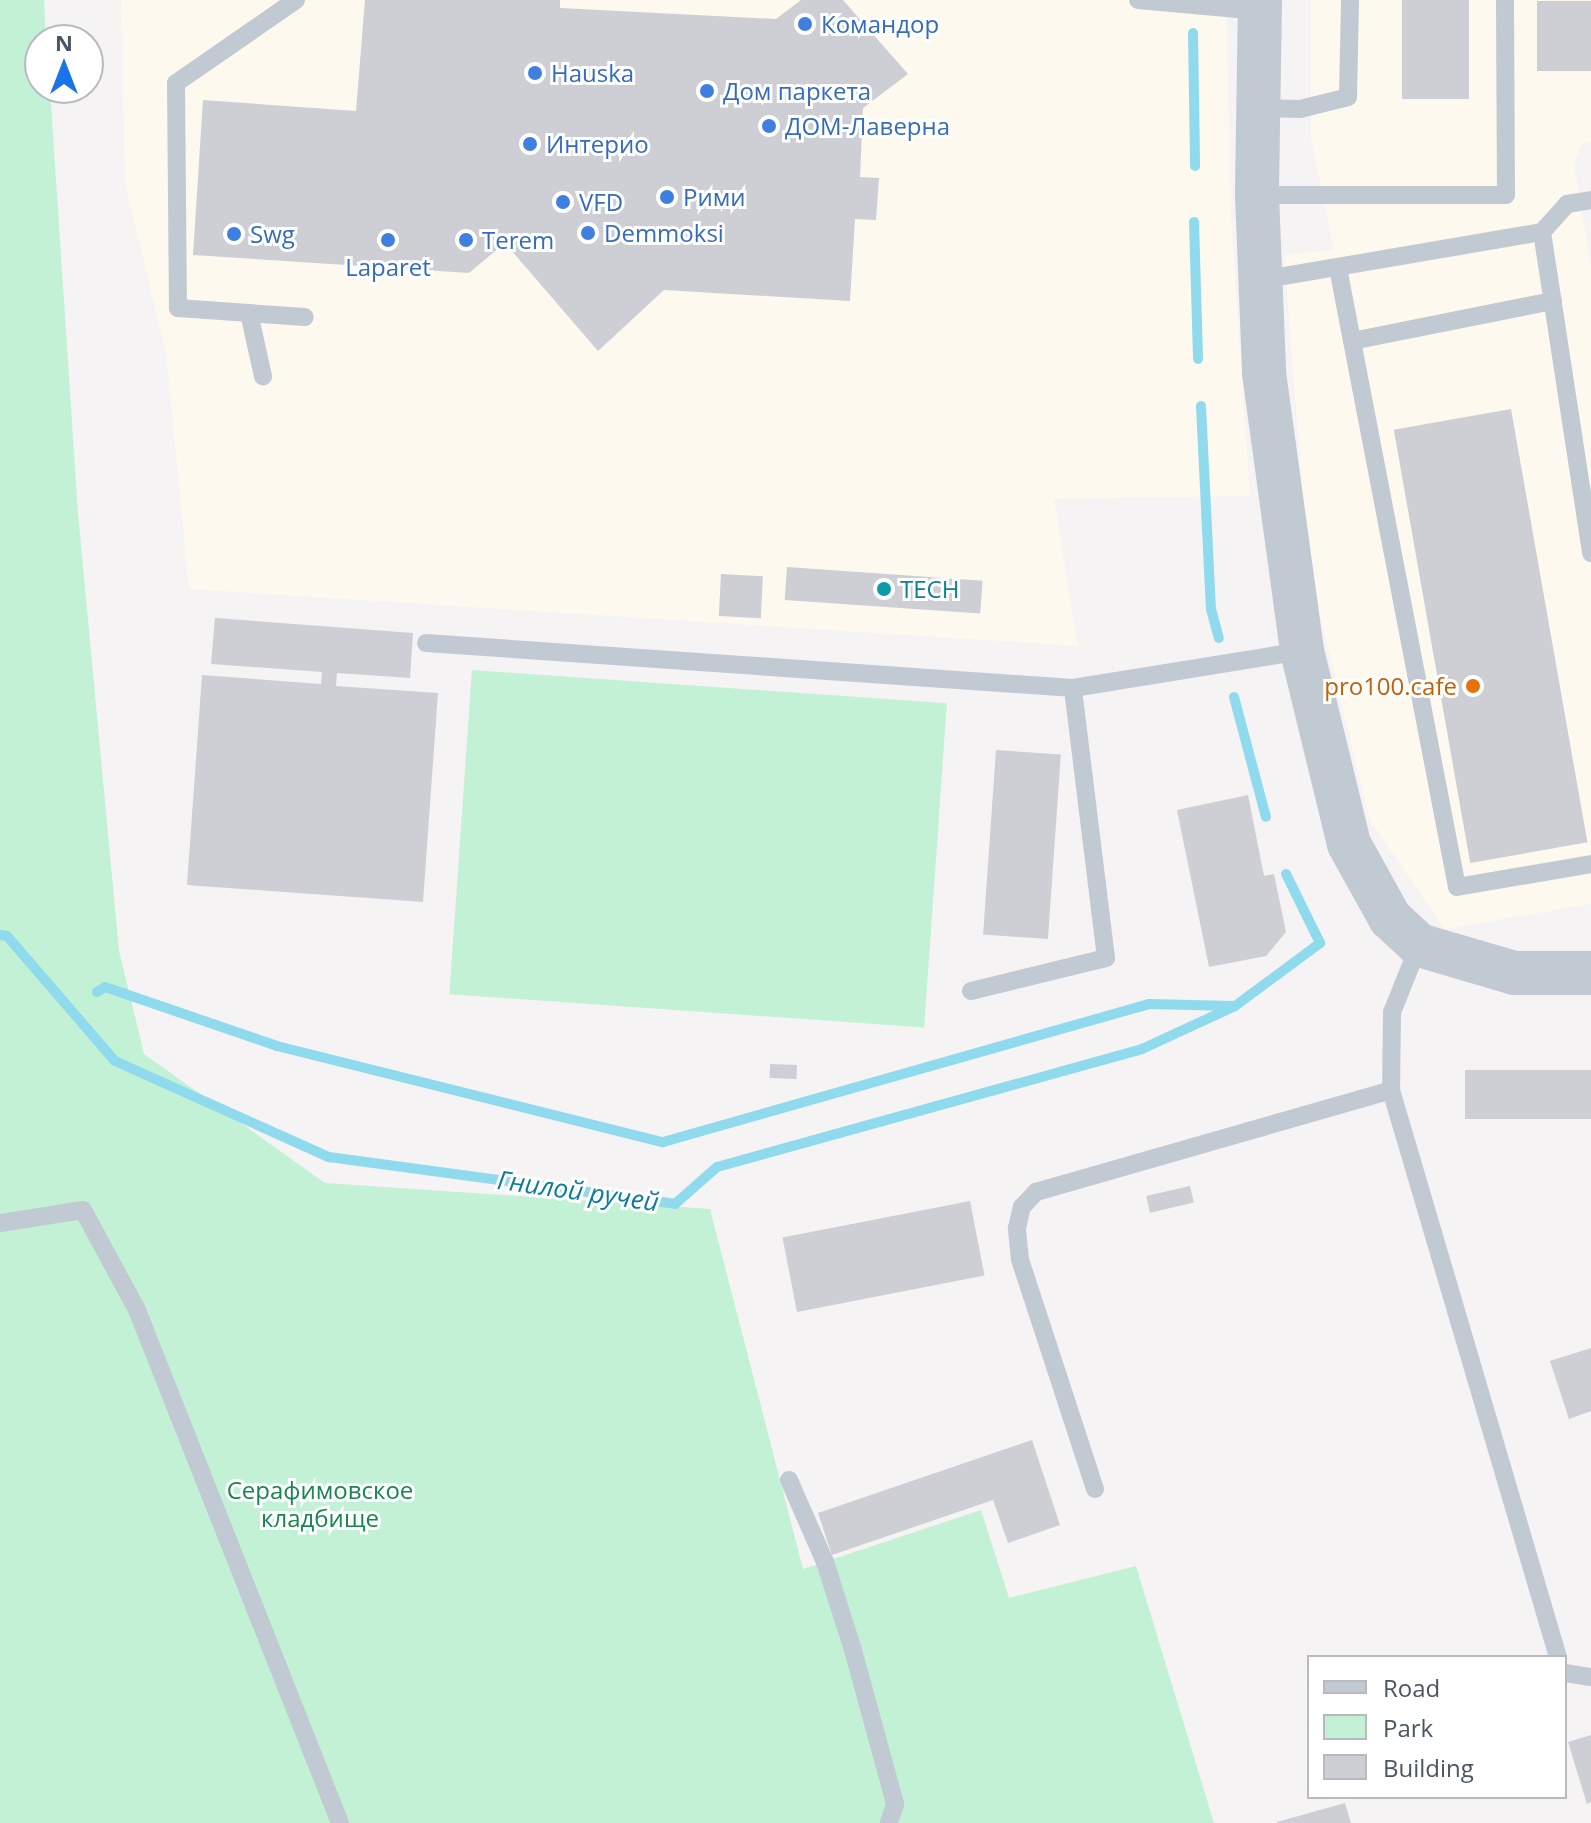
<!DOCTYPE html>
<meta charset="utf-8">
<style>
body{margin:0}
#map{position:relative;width:1591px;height:1823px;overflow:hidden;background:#f5f3f3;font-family:"Open Sans",sans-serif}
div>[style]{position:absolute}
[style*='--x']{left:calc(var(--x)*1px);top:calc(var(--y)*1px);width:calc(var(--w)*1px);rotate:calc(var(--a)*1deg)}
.commercial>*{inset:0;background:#fdf9ef}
.green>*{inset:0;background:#c3f1d5;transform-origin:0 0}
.stream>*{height:10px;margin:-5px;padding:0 5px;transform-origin:5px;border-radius:5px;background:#90daee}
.building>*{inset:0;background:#cdcfd5;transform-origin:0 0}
.service>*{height:18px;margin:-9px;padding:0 9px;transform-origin:9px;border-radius:9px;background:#c1cad2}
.tertiary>*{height:44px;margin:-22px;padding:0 22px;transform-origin:22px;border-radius:22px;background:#c1cad2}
.dots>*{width:22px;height:22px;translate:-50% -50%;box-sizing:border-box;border:4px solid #fff;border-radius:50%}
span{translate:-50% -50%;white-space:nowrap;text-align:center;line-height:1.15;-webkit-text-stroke:6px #fff;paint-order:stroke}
.shop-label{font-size:24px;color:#366cbe}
.left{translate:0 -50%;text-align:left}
.culture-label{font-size:24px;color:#0d838f}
.food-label{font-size:24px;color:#c56008}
.right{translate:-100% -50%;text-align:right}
.park-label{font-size:24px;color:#17864f}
.water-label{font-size:26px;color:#0c7c9b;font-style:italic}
.legend{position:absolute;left:1307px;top:1655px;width:260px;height:144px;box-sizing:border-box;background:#fff;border:2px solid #b7bbc0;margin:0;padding:10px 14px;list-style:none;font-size:24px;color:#4a5661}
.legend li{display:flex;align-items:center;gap:16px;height:40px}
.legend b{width:40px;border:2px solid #b7bbc0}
.north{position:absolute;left:24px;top:24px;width:80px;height:80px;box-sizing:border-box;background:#fff;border:2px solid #b7bbc0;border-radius:50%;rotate:0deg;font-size:22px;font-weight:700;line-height:32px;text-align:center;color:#4a5661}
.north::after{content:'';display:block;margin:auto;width:28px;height:36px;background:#1a73e8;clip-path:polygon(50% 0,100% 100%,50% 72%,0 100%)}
</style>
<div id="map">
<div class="commercial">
<i style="clip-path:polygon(121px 0,1226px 0,1231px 215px,1250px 496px,1054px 499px,1078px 646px,189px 589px,166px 352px,125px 184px)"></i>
<i style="clip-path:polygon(1311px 0,1591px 0,1591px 142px,1582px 144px,1574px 164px,1591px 266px,1591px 904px,1444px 929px,1369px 818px,1308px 565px,1284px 255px,1334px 250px,1311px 139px)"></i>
</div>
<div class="green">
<i style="clip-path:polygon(0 0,44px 0,46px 40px,40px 40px,40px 88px,50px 88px,78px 513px,119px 951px,144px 1054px,325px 1183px,710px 1209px,803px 1569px,981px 1510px,1009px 1598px,1136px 1566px,1214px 1823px,0 1823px)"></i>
<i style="left:472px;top:670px;width:476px;height:325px;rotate:4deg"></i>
</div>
<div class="stream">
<i style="--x:1193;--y:33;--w:133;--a:89.1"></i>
<i style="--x:1194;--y:222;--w:137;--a:88.3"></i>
<i style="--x:1201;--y:406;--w:203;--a:87.2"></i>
<i style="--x:1211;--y:609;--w:30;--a:75"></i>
<i style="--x:1234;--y:697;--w:124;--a:75.1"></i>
<i style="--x:0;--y:935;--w:7;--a:8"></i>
<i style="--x:7;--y:936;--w:165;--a:49.2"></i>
<i style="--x:115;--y:1061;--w:235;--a:24.2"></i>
<i style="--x:329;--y:1157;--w:349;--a:7.7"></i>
<i style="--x:675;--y:1204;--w:56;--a:-41.4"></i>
<i style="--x:717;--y:1167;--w:441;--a:-15.5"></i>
<i style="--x:1142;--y:1049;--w:102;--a:-24.8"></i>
<i style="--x:1235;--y:1006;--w:106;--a:-36.5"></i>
<i style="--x:1320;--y:943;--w:77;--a:-116.2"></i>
<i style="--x:97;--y:992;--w:9;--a:-32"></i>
<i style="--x:105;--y:987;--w:182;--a:18.9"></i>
<i style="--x:277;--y:1046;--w:398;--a:14"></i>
<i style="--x:663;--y:1142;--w:505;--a:-15.85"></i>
<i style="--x:1149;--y:1004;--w:84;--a:1.4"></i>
</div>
<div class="building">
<i style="clip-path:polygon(365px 0,560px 0,560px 8px,776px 19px,801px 0,843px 0,908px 74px,863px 108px,860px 177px,879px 178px,876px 220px,855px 219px,850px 301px,664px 290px,598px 351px,505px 243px,469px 273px,193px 255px,203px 100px,356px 111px)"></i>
<i style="left:1402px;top:0;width:67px;height:99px"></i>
<i style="left:1591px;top:1px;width:70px;height:54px;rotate:90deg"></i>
<i style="left:1511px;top:409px;width:440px;height:119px;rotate:80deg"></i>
<i style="left:787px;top:567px;width:196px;height:33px;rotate:4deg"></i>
<i style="left:721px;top:574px;width:42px;height:42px;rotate:3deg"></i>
<i style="clip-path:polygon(215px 618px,413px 633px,410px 678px,337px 673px,336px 686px,438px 693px,423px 902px,187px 885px,202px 675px,321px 684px,322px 672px,211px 664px)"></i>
<i style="left:996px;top:750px;width:65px;height:185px;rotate:4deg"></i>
<i style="clip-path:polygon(1248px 795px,1264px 876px,1274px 874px,1286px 932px,1266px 956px,1209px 967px,1177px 810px)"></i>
<i style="left:770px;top:1064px;width:27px;height:14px;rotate:2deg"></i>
<i style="left:1591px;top:1070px;width:49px;height:126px;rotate:90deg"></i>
<i style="left:1190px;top:1186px;width:17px;height:45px;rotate:77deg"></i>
<i style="left:970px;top:1201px;width:76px;height:191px;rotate:79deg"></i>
<i style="clip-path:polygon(1591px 1348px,1591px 1411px,1569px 1419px,1550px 1361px)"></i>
<i style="clip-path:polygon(1032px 1440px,1060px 1525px,1008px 1543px,993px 1500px,832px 1555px,818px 1513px)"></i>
<i style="clip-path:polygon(1591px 1735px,1591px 1802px,1587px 1804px,1568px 1742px)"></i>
<i style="clip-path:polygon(1345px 1803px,1351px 1823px,1277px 1823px,1277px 1822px)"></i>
</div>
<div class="service">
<i style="--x:296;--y:0;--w:146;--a:145.3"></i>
<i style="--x:176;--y:83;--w:225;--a:89.5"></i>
<i style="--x:178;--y:308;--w:127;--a:4.1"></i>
<i style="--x:1138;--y:0;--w:122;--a:5.2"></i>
<i style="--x:1258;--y:108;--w:42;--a:1.4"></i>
<i style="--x:1300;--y:109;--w:49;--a:-14"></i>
<i style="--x:1348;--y:97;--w:97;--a:-88.8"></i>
<i style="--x:1257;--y:195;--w:249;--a:0"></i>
<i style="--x:1506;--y:195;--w:195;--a:-90.3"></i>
<i style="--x:1542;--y:232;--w:325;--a:81.3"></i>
<i style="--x:1338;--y:268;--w:630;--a:79.12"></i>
<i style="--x:1457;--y:887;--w:136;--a:-9.7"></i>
<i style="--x:1261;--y:280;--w:285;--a:-9.7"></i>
<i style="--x:1542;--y:232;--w:38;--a:-48"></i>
<i style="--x:1567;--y:204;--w:24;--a:-9"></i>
<i style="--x:249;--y:313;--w:65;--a:77.5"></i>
<i style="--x:1352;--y:341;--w:205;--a:-11.3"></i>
<i style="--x:426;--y:643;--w:649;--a:3.98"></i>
<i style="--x:1073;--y:688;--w:232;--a:-9.2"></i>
<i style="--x:1419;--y:945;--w:72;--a:111.9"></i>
<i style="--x:1392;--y:1012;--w:78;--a:90.7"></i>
<i style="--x:1391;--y:1090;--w:591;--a:73.59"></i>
<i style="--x:971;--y:991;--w:139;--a:-13.7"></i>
<i style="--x:1106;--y:958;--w:272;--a:-97"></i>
<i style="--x:0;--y:1223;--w:84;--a:-8.9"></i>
<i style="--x:83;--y:1210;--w:114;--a:61.6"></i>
<i style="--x:137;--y:1310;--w:552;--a:68.41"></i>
<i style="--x:789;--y:1480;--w:90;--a:66.3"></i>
<i style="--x:825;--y:1562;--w:92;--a:72.3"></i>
<i style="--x:853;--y:1650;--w:160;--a:74.7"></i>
<i style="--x:895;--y:1804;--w:20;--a:108"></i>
<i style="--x:1095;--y:1489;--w:242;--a:-108.1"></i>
<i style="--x:1020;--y:1259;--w:31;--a:-96"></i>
<i style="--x:1017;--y:1228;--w:22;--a:-77"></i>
<i style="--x:1022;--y:1207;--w:21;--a:-47"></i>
<i style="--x:1036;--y:1192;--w:369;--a:-16"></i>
<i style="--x:1565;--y:1673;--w:26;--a:9"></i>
</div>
<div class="tertiary">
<i style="--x:1260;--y:0;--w:195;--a:90.9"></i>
<i style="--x:1257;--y:195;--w:178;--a:87.7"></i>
<i style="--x:1264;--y:373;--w:281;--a:82.2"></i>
<i style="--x:1302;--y:651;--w:199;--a:76.3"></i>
<i style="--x:1349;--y:844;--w:85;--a:61"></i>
<i style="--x:1390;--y:918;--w:40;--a:43"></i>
<i style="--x:1419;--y:945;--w:99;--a:16.4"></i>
<i style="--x:1514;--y:973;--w:77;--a:0"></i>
</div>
<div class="dots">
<i style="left:805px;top:24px;background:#3f7fe0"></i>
<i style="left:535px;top:73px;background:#3f7fe0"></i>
<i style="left:707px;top:91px;background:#3f7fe0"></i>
<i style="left:769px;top:126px;background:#3f7fe0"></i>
<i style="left:530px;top:144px;background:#3f7fe0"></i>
<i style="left:667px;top:197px;background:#3f7fe0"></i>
<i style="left:563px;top:202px;background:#3f7fe0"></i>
<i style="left:588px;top:233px;background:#3f7fe0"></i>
<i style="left:234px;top:234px;background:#3f7fe0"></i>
<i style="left:388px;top:240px;background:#3f7fe0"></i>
<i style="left:466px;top:240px;background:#3f7fe0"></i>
<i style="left:884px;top:589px;background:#0f9aa8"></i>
<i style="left:1473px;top:686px;background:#e8710a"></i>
</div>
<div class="shop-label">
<span class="left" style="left:821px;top:24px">Командор</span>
<span class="left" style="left:551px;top:73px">Hauska</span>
<span class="left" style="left:723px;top:91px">Дом паркета</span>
<span class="left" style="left:785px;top:126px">ДОМ-Лаверна</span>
<span class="left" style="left:546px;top:144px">Интерио</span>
<span class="left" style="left:683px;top:197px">Рими</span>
<span class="left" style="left:579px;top:202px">VFD</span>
<span class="left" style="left:604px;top:233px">Demmoksi</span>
<span class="left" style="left:250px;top:234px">Swg</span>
<span class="left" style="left:482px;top:240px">Terem</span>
<span style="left:388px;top:267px">Laparet</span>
</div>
<div class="culture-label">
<span class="left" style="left:900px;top:589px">TECH</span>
</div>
<div class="food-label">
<span class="right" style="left:1457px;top:686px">pro100.cafe</span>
</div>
<div class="park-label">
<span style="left:320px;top:1504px">Серафимовское<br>кладбище</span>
</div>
<div class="water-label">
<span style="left:578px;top:1191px;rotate:8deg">Гнилой ручей</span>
</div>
<ul class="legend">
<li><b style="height:10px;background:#c1cad2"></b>Road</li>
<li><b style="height:22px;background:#c3f1d5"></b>Park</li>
<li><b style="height:22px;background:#cdcfd5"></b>Building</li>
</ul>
<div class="north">N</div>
</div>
